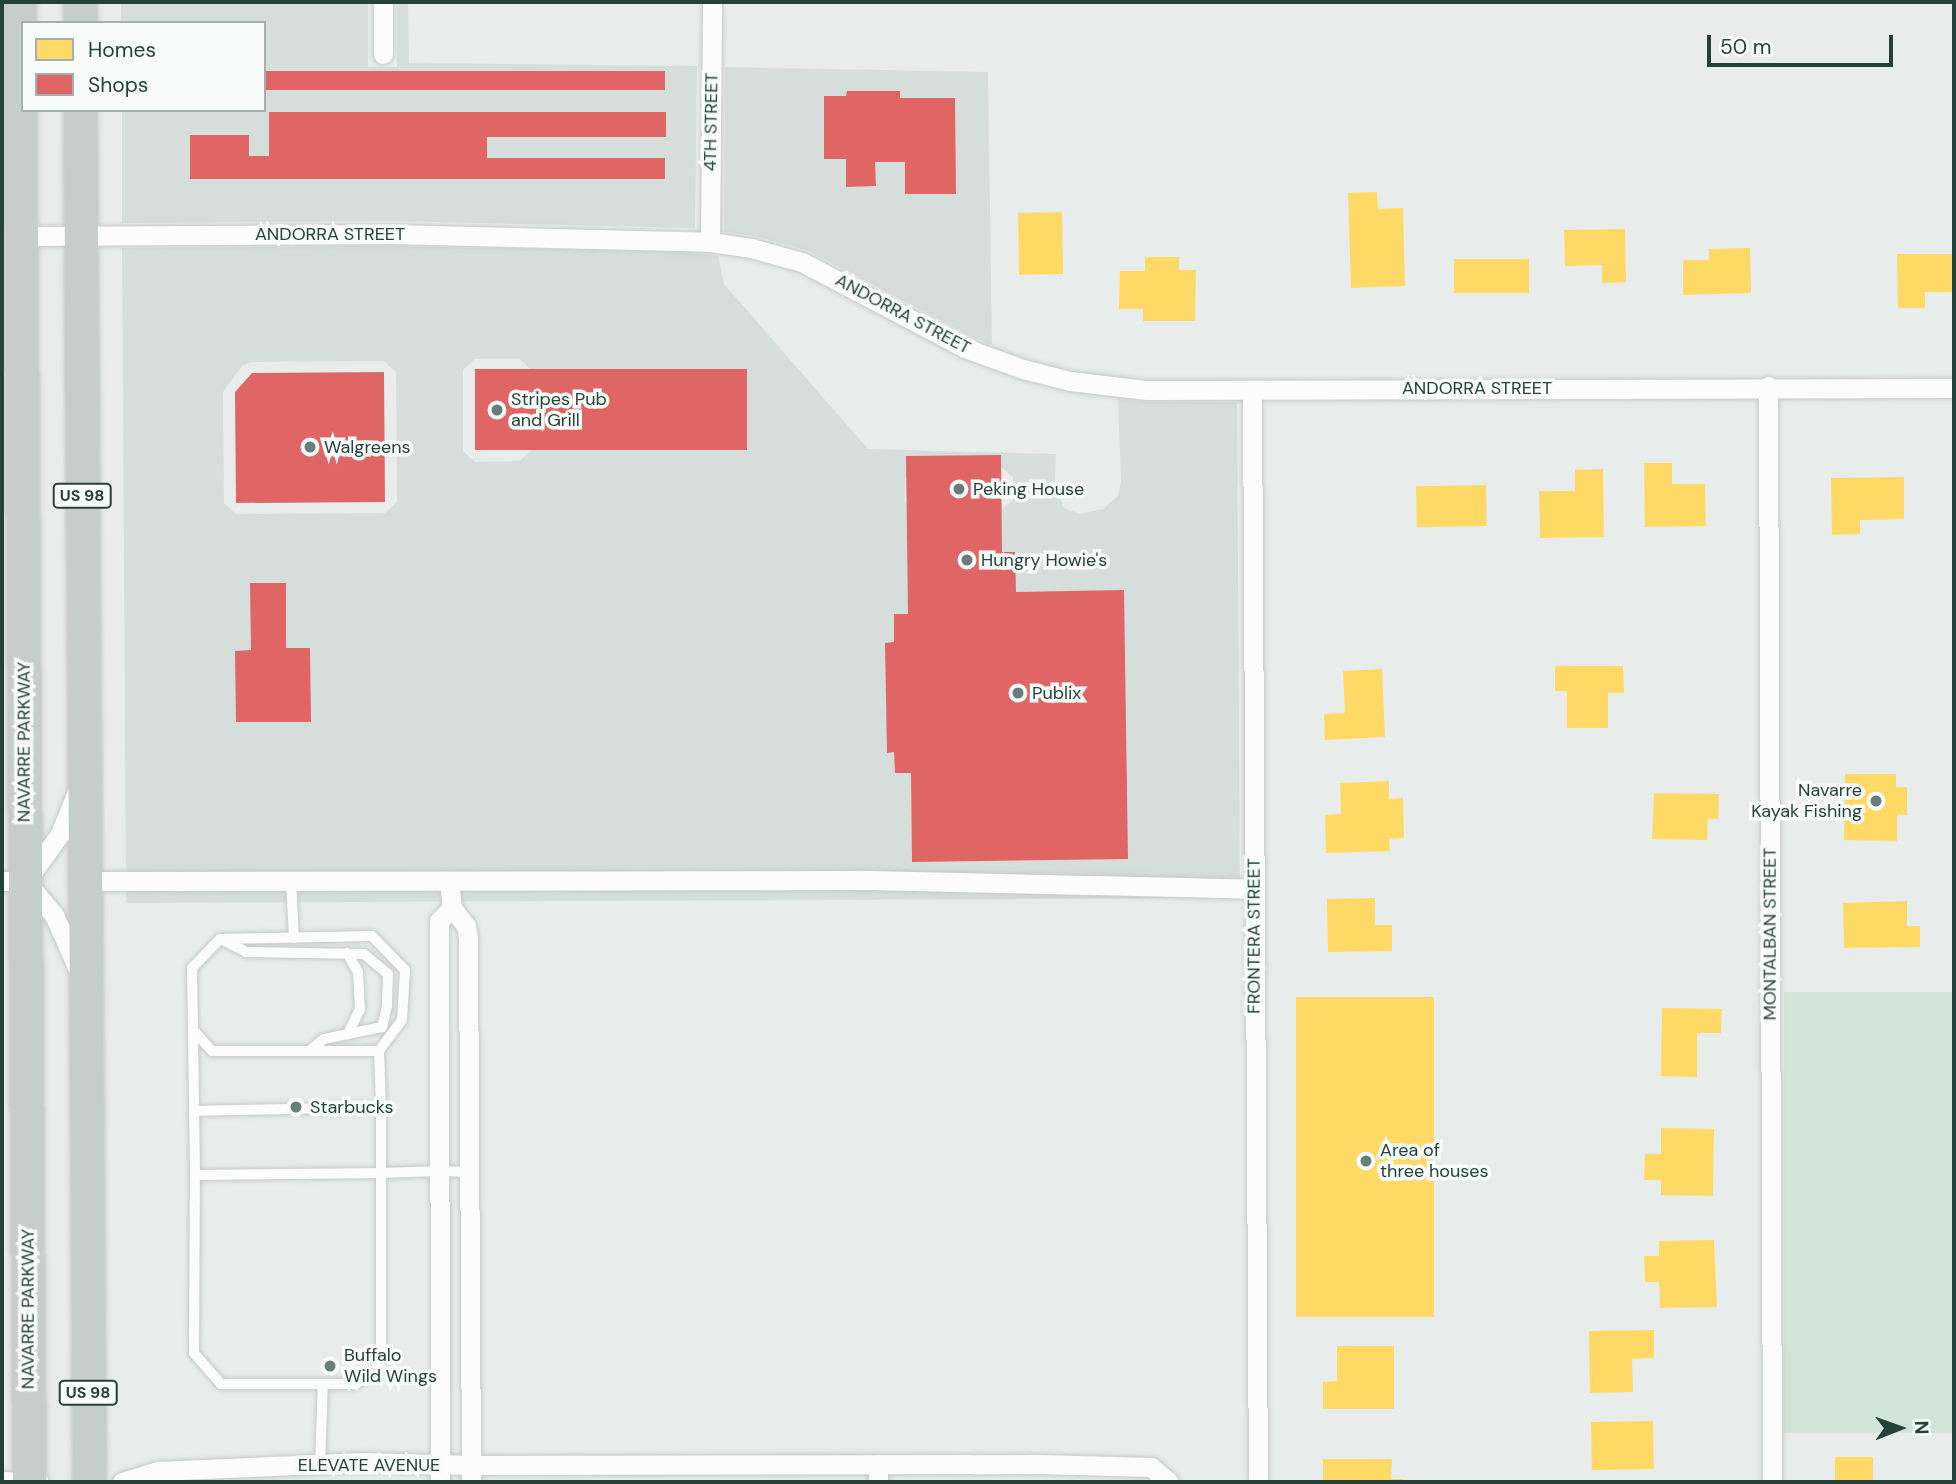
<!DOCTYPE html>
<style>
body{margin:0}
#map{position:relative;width:1956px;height:1484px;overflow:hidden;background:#e8edeb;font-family:"DM Sans",sans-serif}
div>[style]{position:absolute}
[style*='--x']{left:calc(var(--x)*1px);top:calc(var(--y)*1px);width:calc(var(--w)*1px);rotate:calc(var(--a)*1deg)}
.built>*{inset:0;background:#d6dedb}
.green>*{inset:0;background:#d1e6d8;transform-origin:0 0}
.homes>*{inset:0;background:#ffd966;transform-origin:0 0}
.shops>*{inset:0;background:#e06666;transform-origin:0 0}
.roads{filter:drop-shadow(0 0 2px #c5cac8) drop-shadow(0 0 2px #c5cac8)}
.service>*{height:10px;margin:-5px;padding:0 5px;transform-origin:5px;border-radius:5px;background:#fcfcfc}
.minor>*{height:19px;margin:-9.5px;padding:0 9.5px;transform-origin:9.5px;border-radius:9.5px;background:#fcfcfc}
.trunk>*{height:33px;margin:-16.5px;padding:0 16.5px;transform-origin:16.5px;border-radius:16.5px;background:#c6cecc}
.dots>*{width:19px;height:19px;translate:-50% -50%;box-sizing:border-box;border:4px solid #f7fbf9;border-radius:50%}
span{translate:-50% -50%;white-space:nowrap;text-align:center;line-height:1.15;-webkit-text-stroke:7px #f7fbf9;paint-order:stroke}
.shield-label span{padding:2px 5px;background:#f7fbf9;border:2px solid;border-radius:5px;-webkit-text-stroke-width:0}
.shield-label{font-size:16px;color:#24423a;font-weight:700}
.street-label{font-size:18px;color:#24423a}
.poi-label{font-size:18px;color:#24423a}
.left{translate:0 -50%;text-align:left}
.right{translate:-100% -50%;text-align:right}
.frame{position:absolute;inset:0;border:4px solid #24423a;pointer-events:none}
.legend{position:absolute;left:21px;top:21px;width:245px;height:91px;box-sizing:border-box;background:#f7fbf9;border:2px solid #a3b1ad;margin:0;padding:9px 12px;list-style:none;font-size:21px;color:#24423a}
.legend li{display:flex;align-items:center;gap:14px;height:35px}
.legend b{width:35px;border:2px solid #a3b1ad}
.north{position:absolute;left:1865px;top:1393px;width:70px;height:70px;-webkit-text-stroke:5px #f7fbf9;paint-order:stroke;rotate:89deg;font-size:19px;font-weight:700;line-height:28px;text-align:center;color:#24423a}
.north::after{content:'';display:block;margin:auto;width:24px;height:32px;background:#24423a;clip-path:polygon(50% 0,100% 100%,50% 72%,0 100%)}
.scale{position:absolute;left:1707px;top:35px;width:186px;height:32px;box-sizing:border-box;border:4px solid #24423a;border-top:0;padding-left:9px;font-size:21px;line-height:24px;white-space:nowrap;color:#24423a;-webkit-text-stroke:5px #f7fbf9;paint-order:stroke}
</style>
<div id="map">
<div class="built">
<i style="clip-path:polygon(121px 2px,368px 2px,368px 67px,397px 67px,397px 2px,408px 2px,409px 63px,697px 66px,695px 228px,391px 221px,122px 223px,122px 110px,264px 110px,264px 23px,121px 23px)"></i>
<i style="clip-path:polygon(725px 67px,988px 72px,992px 345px,972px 337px,809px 251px,755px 236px,724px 232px)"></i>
<i style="clip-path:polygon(evenodd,390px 246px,685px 252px,718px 256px,724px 284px,868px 449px,1056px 454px,1055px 484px,1064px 508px,1080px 514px,1103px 509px,1118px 496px,1121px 482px,1118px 399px,1146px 402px,1237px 402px,1240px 898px,126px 903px,122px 248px,390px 246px,475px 359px,519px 359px,531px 370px,531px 451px,519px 461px,475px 462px,463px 451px,463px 370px,475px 359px,390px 246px,384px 361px,396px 372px,397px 502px,385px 513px,236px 514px,224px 503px,223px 392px,242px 366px,252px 362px,384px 361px,390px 246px,1001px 467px,1013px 477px,1013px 500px,1001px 510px,918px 512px,905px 501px,905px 479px,917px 468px,1001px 467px)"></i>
</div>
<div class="green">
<i style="left:1954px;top:992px;width:441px;height:170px;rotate:90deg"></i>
</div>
<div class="homes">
<i style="clip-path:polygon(1377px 192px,1378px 209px,1403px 208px,1405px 286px,1351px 288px,1348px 193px)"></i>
<i style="left:1062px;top:212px;width:62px;height:44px;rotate:89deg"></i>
<i style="clip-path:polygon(1625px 229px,1626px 282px,1602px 283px,1602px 265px,1565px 266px,1564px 230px)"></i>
<i style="clip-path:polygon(1750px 248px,1751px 293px,1683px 295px,1683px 260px,1709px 260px,1709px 249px)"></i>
<i style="clip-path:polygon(1897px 254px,1954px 254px,1954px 292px,1925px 292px,1925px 308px,1898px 308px)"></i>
<i style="clip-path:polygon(1145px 257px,1179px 257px,1179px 270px,1196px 270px,1195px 321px,1143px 321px,1143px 309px,1119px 309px,1120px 271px,1145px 271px)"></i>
<i style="left:1529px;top:259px;width:34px;height:75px;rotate:90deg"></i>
<i style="clip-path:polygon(1644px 463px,1672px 463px,1672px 484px,1705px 484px,1706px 526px,1645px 527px)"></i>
<i style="clip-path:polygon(1603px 469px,1604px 537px,1540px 538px,1539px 491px,1575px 491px,1575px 470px)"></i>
<i style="clip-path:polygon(1904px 477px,1904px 519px,1860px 520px,1860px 534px,1832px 535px,1831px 478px)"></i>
<i style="left:1486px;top:485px;width:41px;height:70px;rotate:89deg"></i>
<i style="clip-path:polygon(1555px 666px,1623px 666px,1624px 693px,1608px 693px,1608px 728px,1567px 728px,1567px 691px,1555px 691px)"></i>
<i style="clip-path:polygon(1382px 669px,1385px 737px,1325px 740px,1324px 714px,1345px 713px,1343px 671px)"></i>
<i style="clip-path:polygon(1845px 774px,1896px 774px,1896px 787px,1907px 787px,1907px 815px,1897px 815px,1897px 841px,1844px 840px)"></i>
<i style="clip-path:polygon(1389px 781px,1389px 799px,1403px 798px,1404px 838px,1389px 839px,1390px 851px,1326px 853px,1325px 815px,1341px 814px,1340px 783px)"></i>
<i style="clip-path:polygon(1654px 793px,1719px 794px,1718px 819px,1708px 819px,1707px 840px,1652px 839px)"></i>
<i style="clip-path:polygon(1375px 898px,1375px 925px,1392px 925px,1392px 951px,1328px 952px,1327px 899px)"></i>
<i style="clip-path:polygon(1907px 901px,1907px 926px,1920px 926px,1920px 947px,1844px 948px,1843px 903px)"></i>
<i style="left:1434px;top:997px;width:320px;height:138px;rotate:90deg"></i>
<i style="clip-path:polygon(1662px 1008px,1722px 1009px,1721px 1033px,1697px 1033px,1697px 1077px,1661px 1076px)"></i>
<i style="clip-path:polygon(1661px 1128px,1714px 1129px,1713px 1196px,1661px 1195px,1661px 1180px,1644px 1180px,1645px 1154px,1661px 1154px)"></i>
<i style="clip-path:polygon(1714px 1240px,1717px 1307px,1660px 1308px,1659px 1282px,1645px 1282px,1644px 1256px,1659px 1256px,1659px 1241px)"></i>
<i style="clip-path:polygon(1654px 1330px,1654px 1358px,1632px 1359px,1633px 1392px,1590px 1393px,1589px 1331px)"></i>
<i style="clip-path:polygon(1337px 1346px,1394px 1346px,1394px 1409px,1323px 1409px,1323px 1382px,1337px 1381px)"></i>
<i style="left:1653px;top:1421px;width:48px;height:62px;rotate:89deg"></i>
<i style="left:1835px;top:1457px;width:38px;height:25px"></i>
<i style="clip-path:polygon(1323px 1459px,1392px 1459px,1391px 1479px,1403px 1479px,1403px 1482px,1323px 1482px)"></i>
</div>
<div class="shops">
<i style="left:665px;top:71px;width:19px;height:401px;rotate:90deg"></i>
<i style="clip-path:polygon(847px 91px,900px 91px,900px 98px,955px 98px,956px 194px,905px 194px,905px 162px,875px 162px,876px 186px,846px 187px,846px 159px,824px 159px,824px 96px,846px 96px)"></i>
<i style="clip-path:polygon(269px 112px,666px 112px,666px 137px,487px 137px,487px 158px,665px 158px,665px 179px,190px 179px,190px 135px,249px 135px,249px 156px,269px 156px)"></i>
<i style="left:747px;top:369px;width:81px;height:272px;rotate:90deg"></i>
<i style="clip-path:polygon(384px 372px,385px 502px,236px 503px,235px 392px,252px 373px)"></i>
<i style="clip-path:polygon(1001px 455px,1002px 552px,1015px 552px,1016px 592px,1124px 590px,1128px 859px,912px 862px,911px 773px,895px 773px,894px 752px,887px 753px,885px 643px,894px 642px,894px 614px,908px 614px,906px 456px)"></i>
<i style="clip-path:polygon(250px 583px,286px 583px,286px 648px,310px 648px,311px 722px,236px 722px,235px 651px,251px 650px)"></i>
</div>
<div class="roads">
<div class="service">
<i style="--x:291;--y:881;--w:57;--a:87"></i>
<i style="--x:221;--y:939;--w:28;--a:27"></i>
<i style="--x:246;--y:952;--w:118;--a:1"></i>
<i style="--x:364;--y:954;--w:31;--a:40"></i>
<i style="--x:388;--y:974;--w:32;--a:92"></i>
<i style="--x:387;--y:1006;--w:22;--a:103"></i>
<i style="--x:382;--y:1027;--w:59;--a:168.3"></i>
<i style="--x:324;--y:1039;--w:19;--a:141"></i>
<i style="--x:347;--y:953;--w:22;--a:60"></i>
<i style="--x:358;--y:972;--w:37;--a:87"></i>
<i style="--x:360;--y:1009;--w:28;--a:116"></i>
<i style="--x:193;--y:1030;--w:145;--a:89.2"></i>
<i style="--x:379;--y:1051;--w:167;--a:180"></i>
<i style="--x:212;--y:1051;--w:28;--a:-132"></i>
<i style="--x:193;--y:1030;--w:62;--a:-90.9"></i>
<i style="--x:192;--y:968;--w:40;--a:-46"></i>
<i style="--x:220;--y:939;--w:152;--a:-1.1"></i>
<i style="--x:372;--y:936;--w:47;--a:45.9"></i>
<i style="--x:405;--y:970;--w:50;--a:93.4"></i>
<i style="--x:402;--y:1020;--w:39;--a:127"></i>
<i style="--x:379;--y:1051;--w:56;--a:88"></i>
<i style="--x:381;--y:1107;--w:258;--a:90"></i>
<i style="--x:381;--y:1365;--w:31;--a:143"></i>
<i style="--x:356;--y:1384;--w:135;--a:180"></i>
<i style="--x:221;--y:1384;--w:41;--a:-131.1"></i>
<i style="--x:194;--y:1353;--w:178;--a:-89.7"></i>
<i style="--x:195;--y:1175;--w:186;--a:-0.6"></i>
<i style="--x:381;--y:1173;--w:59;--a:-1.9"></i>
<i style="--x:440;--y:1171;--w:30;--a:2"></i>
<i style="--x:194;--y:1111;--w:187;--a:-1.2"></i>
<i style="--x:320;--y:1464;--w:80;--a:-87.9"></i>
</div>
<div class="minor">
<i style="--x:383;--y:54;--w:52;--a:-90"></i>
<i style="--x:21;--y:236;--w:370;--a:-0.3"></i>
<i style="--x:391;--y:234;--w:319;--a:1.4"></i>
<i style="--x:710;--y:242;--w:41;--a:8.3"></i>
<i style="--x:751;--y:248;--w:53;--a:15.4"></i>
<i style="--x:802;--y:262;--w:184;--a:27.8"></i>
<i style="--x:965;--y:348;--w:62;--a:19.9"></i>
<i style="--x:1023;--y:369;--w:49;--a:14.3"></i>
<i style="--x:1070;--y:381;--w:78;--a:6.7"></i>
<i style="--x:1147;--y:390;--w:807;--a:-0.14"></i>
<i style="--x:710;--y:242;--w:240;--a:-89.5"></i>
<i style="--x:1768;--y:386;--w:1096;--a:89.79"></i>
<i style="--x:1252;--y:390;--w:1092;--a:89.69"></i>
<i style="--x:2;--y:881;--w:23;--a:0"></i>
<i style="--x:25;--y:881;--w:45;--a:49.5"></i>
<i style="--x:54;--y:915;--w:57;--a:66.1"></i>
<i style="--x:26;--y:881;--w:58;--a:-54.1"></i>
<i style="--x:60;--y:834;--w:48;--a:-68.2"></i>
<i style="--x:85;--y:881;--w:785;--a:-0.07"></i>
<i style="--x:870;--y:880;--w:384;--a:1.3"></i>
<i style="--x:449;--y:881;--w:27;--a:84"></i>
<i style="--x:452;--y:908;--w:23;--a:52"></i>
<i style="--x:466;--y:926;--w:13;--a:81"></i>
<i style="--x:468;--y:939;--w:543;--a:89.68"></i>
<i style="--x:2;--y:1481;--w:37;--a:2"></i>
<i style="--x:122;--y:1482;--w:39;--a:-17"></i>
<i style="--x:159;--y:1471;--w:204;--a:-2.5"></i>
<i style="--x:363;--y:1462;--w:109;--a:1.6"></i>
<i style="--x:472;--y:1465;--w:566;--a:-0.1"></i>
<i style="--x:1038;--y:1464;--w:113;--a:1.5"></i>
<i style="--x:1151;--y:1467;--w:23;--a:40"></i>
<i style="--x:440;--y:1482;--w:561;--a:-90.1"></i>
<i style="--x:439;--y:921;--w:18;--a:-45"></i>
<i style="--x:878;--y:1482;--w:18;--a:-90"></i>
</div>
<div class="trunk">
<i style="--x:19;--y:2;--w:1480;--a:89.61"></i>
<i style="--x:80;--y:2;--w:21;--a:90"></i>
<i style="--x:80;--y:110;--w:1372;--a:89.62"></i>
</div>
</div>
<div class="dots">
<i style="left:497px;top:410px;background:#697e78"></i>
<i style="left:310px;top:447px;background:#697e78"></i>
<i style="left:959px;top:489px;background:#697e78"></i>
<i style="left:967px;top:560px;background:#697e78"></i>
<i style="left:1018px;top:693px;background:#697e78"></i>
<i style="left:1876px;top:801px;background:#697e78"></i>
<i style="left:296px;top:1107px;background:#697e78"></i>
<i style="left:1366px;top:1161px;background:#697e78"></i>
<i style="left:330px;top:1366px;background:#697e78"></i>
</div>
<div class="shield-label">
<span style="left:82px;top:496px">US 98</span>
<span style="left:88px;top:1393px">US 98</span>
</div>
<div class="street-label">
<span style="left:711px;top:122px;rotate:-89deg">4TH STREET</span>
<span style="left:330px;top:234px">ANDORRA STREET</span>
<span style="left:903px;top:314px;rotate:28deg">ANDORRA STREET</span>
<span style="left:1477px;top:388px">ANDORRA STREET</span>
<span style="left:24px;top:742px;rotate:-90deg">NAVARRE PARKWAY</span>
<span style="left:1770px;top:934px;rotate:-90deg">MONTALBAN STREET</span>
<span style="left:1254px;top:936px;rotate:-90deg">FRONTERA STREET</span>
<span style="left:28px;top:1309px;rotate:-90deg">NAVARRE PARKWAY</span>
<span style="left:369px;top:1465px">ELEVATE AVENUE</span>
</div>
<div class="poi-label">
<span class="left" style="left:511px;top:410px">Stripes Pub<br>and Grill</span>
<span class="left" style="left:324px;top:447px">Walgreens</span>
<span class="left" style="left:973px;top:489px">Peking House</span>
<span class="left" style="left:981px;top:560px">Hungry Howie's</span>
<span class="left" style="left:1032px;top:693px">Publix</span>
<span class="right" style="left:1862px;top:801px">Navarre<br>Kayak Fishing</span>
<span class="left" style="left:310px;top:1107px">Starbucks</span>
<span class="left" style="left:1380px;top:1161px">Area of<br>three houses</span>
<span class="left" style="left:344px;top:1366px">Buffalo<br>Wild Wings</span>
</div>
<div class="frame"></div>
<ul class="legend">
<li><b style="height:19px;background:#ffd966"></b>Homes</li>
<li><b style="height:19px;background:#e06666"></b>Shops</li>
</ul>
<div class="north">N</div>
<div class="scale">50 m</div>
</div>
